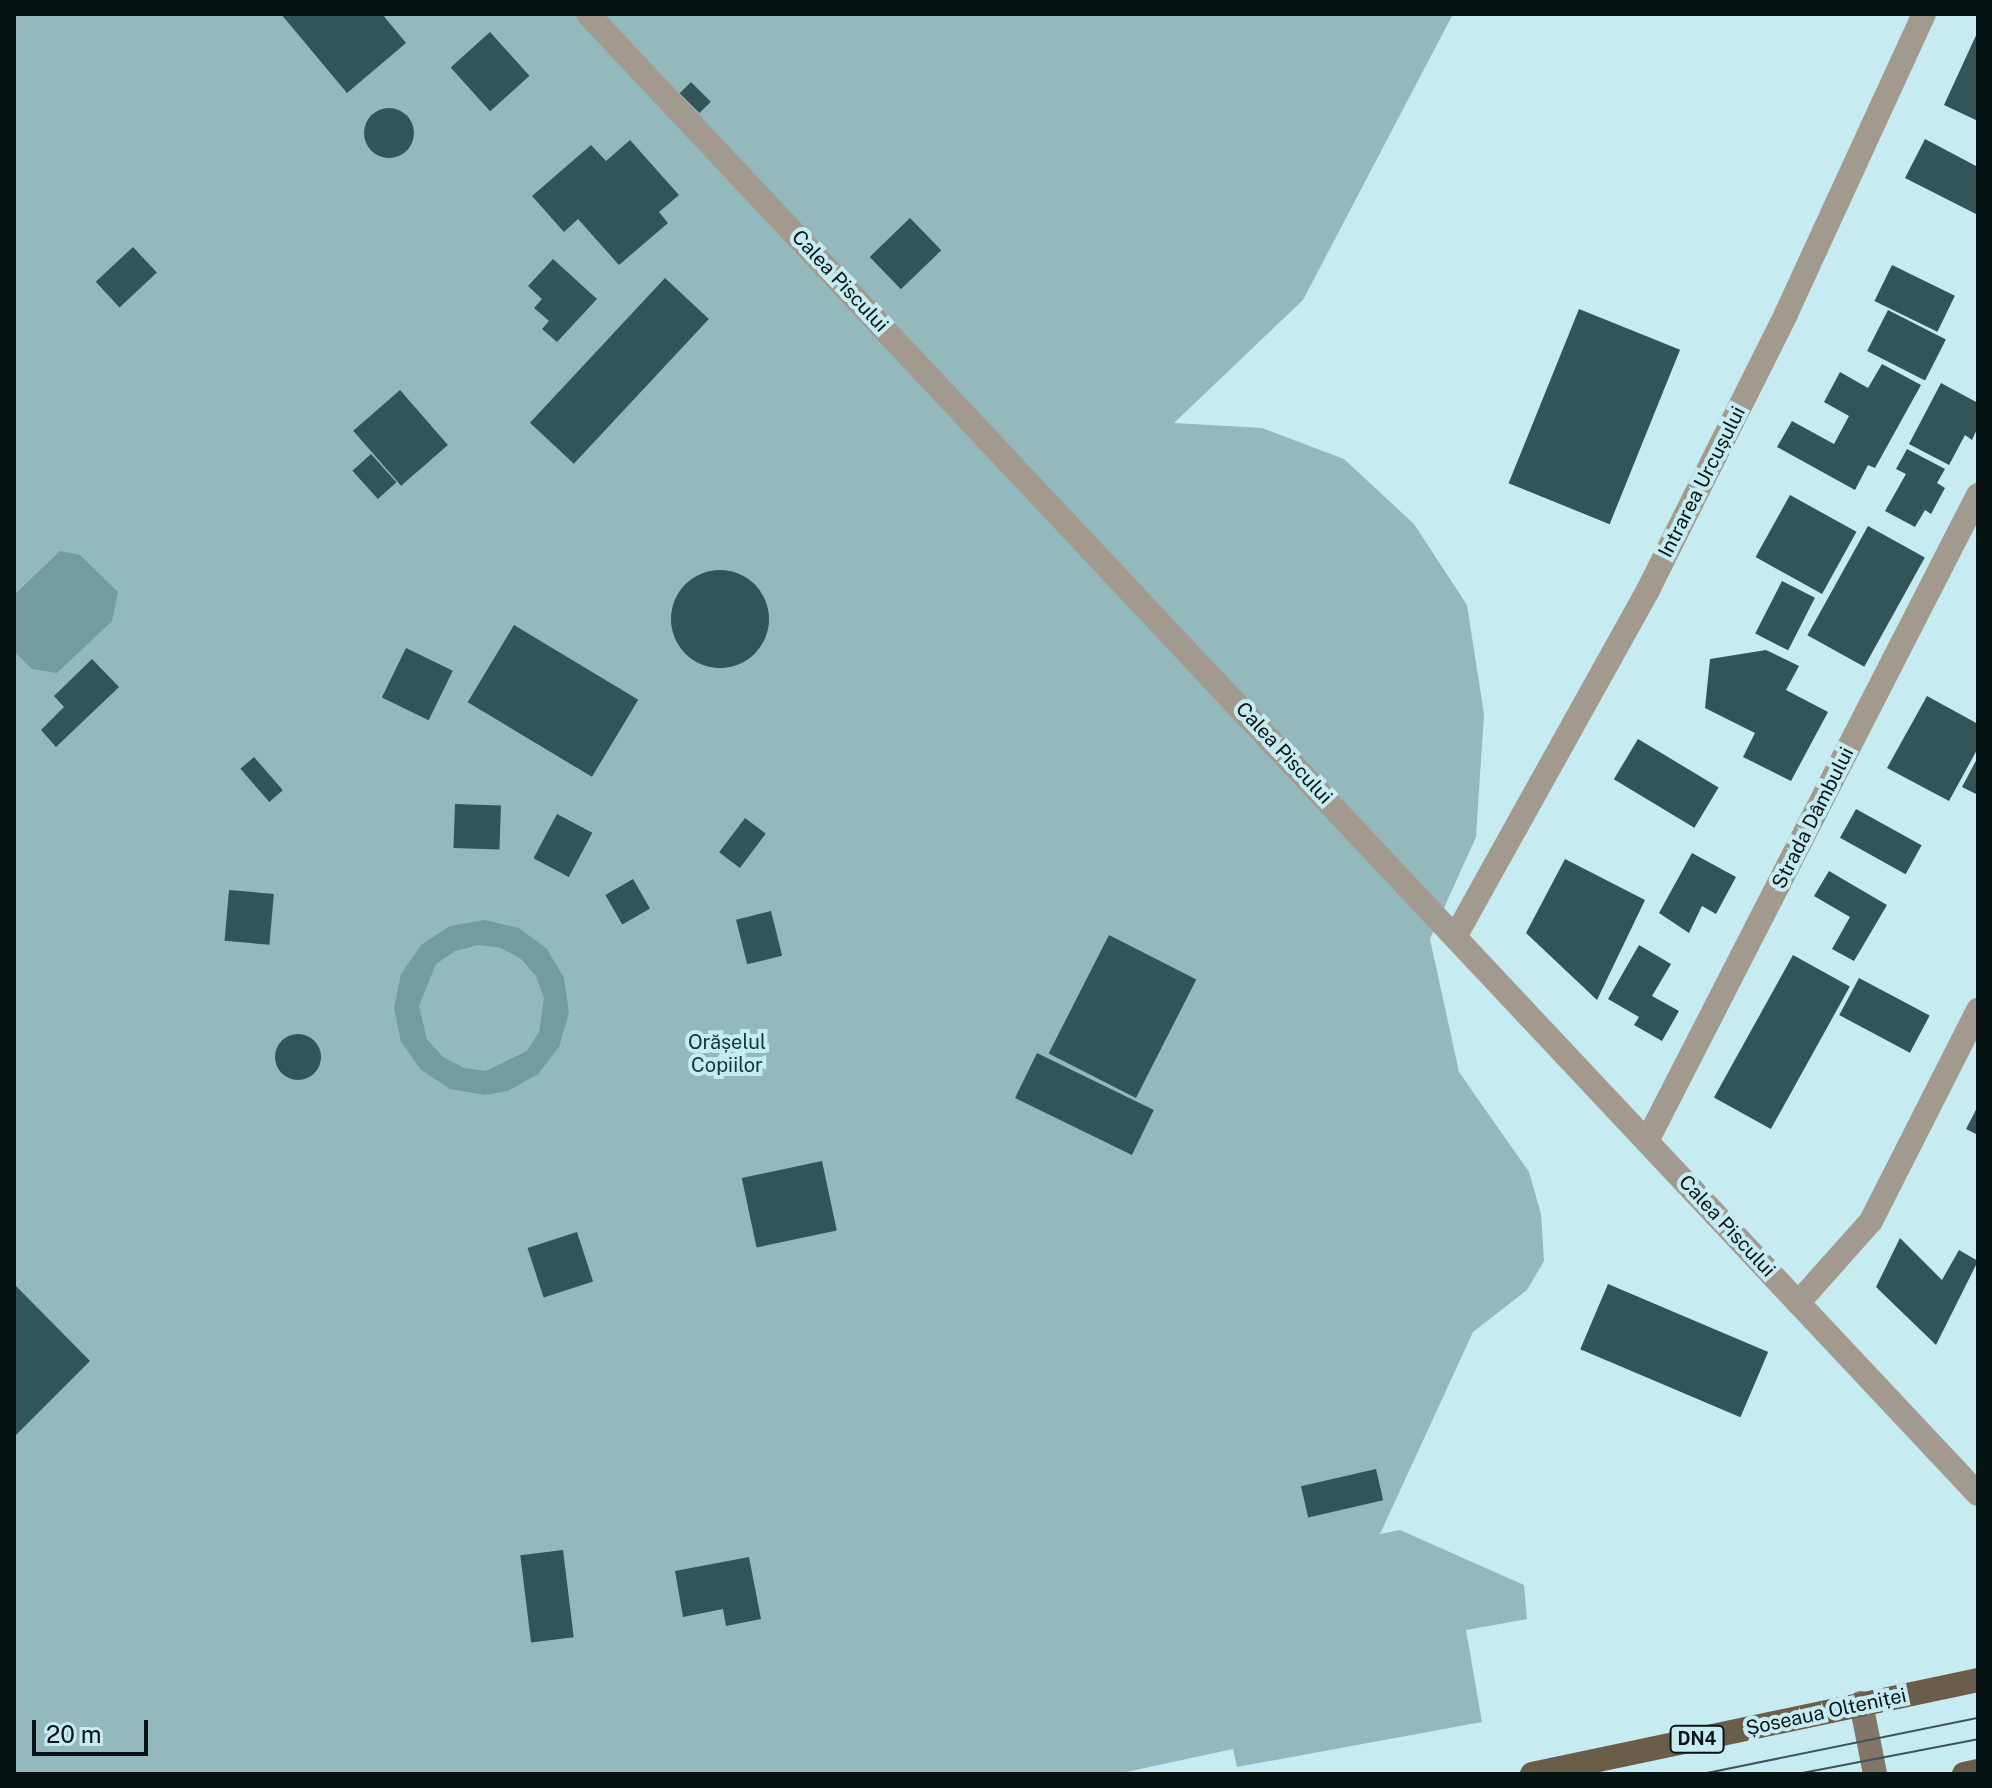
<!DOCTYPE html>
<meta charset="utf-8">
<style>
body{margin:0}
#map{position:relative;width:1992px;height:1788px;overflow:hidden;background:#c6ecf1;font-family:"Public Sans",sans-serif}
div>[style]{position:absolute}
[style*='--x']{left:calc(var(--x)*1px);top:calc(var(--y)*1px);width:calc(var(--w)*1px);rotate:calc(var(--a)*1deg)}
.green>*{inset:0;background:#94b9bd}
.water>*{inset:0;background:#729ca2}
.building>*{inset:0;background:#335458;transform-origin:0 0}
.round{border-radius:50%}
.street>*{height:24px;margin:-12px;padding:0 12px;transform-origin:12px;border-radius:12px;background:#a29a8f}
.secondary>*{height:24px;margin:-12px;padding:0 12px;transform-origin:12px;border-radius:12px;background:#817667}
.primary>*{height:24px;margin:-12px;padding:0 12px;transform-origin:12px;border-radius:12px;background:#6a5d4a}
.tram>*{height:2px;margin:-1px;padding:0 1px;transform-origin:1px;border-radius:1px;background:#405457}
span{translate:-50% -50%;white-space:nowrap;text-align:center;line-height:1.15;-webkit-text-stroke:8px #c6ecf1;paint-order:stroke}
.shield-label span{padding:2px 6px;background:#c6ecf1;border:2px solid;border-radius:6px;-webkit-text-stroke-width:0}
.shield-label{font-size:18px;color:#071416;font-weight:700}
.street-label{font-size:20px;color:#071416}
.park-label{font-size:20px;color:#0c373c}
.frame{position:absolute;inset:0;border:16px solid #071416;pointer-events:none}
.scale{position:absolute;left:32px;top:1720px;width:116px;height:36px;box-sizing:border-box;border:4px solid #071416;border-top:0;padding-left:10px;font-size:24px;line-height:28px;white-space:nowrap;color:#071416;-webkit-text-stroke:6px #c6ecf1;paint-order:stroke}
</style>
<div id="map">
<div class="green">
<i style="clip-path:polygon(14px 14px,1453px 14px,1303px 300px,1174px 423px,1262px 428px,1344px 459px,1414px 524px,1467px 605px,1484px 714px,1476px 837px,1430px 939px,1459px 1072px,1529px 1172px,1541px 1214px,1544px 1261px,1527px 1290px,1473px 1332px,1380px 1534px,1400px 1530px,1524px 1585px,1527px 1619px,1466px 1630px,1482px 1722px,1237px 1767px,1233px 1749px,1117px 1774px,14px 1774px)"></i>
</div>
<div class="water">
<i style="clip-path:polygon(60px 551px,80px 555px,118px 592px,112px 621px,57px 673px,32px 669px,14px 651px,14px 595px)"></i>
<i style="clip-path:polygon(evenodd,485px 920px,519px 928px,547px 949px,564px 978px,569px 1013px,559px 1047px,538px 1074px,508px 1091px,485px 1095px,450px 1089px,421px 1070px,401px 1042px,394px 1008px,401px 974px,421px 945px,450px 926px,485px 920px,478px 945px,501px 948px,521px 959px,536px 976px,544px 998px,539px 1032px,527px 1051px,486px 1071px,464px 1068px,443px 1057px,427px 1039px,419px 1006px,436px 964px,455px 951px,478px 945px)"></i>
</div>
<div class="building">
<i style="clip-path:polygon(281px 14px,382px 14px,406px 43px,347px 93px)"></i>
<i style="clip-path:polygon(1978px 31px,1978px 121px,1944px 105px)"></i>
<i style="left:490px;top:32px;width:59px;height:53px;rotate:48deg"></i>
<i style="left:691px;top:82px;width:28px;height:16px;rotate:45deg"></i>
<i class="round" style="left:364px;top:108px;width:50px;height:50px"></i>
<i style="clip-path:polygon(1925px 139px,1978px 167px,1978px 215px,1905px 178px)"></i>
<i style="clip-path:polygon(630px 140px,679px 195px,659px 212px,668px 223px,619px 265px,578px 219px,564px 232px,532px 196px,591px 145px,606px 161px)"></i>
<i style="left:910px;top:218px;width:45px;height:56px;rotate:46deg"></i>
<i style="left:133px;top:247px;width:35px;height:51px;rotate:47deg"></i>
<i style="clip-path:polygon(553px 259px,597px 299px,557px 342px,542px 329px,549px 321px,534px 308px,542px 299px,528px 286px)"></i>
<i style="left:1892px;top:265px;width:70px;height:40px;rotate:26deg"></i>
<i style="left:665px;top:278px;width:60px;height:198px;rotate:43deg"></i>
<i style="left:1579px;top:309px;width:109px;height:188px;rotate:22deg"></i>
<i style="left:1888px;top:310px;width:65px;height:46px;rotate:27deg"></i>
<i style="clip-path:polygon(1882px 364px,1921px 385px,1875px 468px,1868px 465px,1855px 490px,1777px 447px,1792px 421px,1834px 444px,1849px 416px,1824px 402px,1840px 372px,1868px 388px)"></i>
<i style="clip-path:polygon(1941px 383px,1978px 403px,1978px 427px,1972px 440px,1965px 435px,1949px 465px,1909px 444px)"></i>
<i style="left:400px;top:390px;width:73px;height:62px;rotate:49deg"></i>
<i style="clip-path:polygon(1907px 449px,1945px 469px,1937px 483px,1945px 488px,1931px 514px,1925px 510px,1915px 527px,1885px 511px,1906px 474px,1896px 469px)"></i>
<i style="left:371px;top:454px;width:38px;height:25px;rotate:48deg"></i>
<i style="left:1790px;top:495px;width:76px;height:71px;rotate:29deg"></i>
<i style="left:1868px;top:526px;width:65px;height:125px;rotate:29deg"></i>
<i class="round" style="left:671px;top:570px;width:98px;height:98px"></i>
<i style="left:1782px;top:581px;width:37px;height:59px;rotate:27deg"></i>
<i style="left:514px;top:625px;width:145px;height:90px;rotate:31deg"></i>
<i style="left:406px;top:648px;width:52px;height:55px;rotate:26deg"></i>
<i style="clip-path:polygon(1766px 650px,1799px 666px,1786px 690px,1828px 712px,1791px 781px,1743px 757px,1755px 733px,1705px 708px,1710px 659px)"></i>
<i style="clip-path:polygon(92px 659px,119px 687px,56px 747px,41px 730px,64px 707px,54px 696px)"></i>
<i style="clip-path:polygon(1927px 696px,1978px 724px,1978px 748px,1949px 801px,1887px 768px)"></i>
<i style="left:1638px;top:739px;width:94px;height:47px;rotate:31deg"></i>
<i style="left:254px;top:757px;width:44px;height:18px;rotate:49deg"></i>
<i style="clip-path:polygon(1978px 757px,1978px 795px,1962px 787px)"></i>
<i style="left:455px;top:804px;width:46px;height:44px;rotate:2deg"></i>
<i style="left:1856px;top:809px;width:75px;height:33px;rotate:29deg"></i>
<i style="left:557px;top:814px;width:40px;height:50px;rotate:28deg"></i>
<i style="left:745px;top:818px;width:26px;height:43px;rotate:37deg"></i>
<i style="clip-path:polygon(1692px 853px,1736px 877px,1716px 914px,1702px 906px,1689px 933px,1659px 913px)"></i>
<i style="clip-path:polygon(1565px 859px,1645px 900px,1597px 1000px,1526px 933px)"></i>
<i style="clip-path:polygon(1829px 871px,1887px 905px,1854px 961px,1832px 949px,1850px 917px,1814px 896px)"></i>
<i style="left:633px;top:879px;width:34px;height:32px;rotate:60deg"></i>
<i style="left:229px;top:890px;width:45px;height:51px;rotate:5deg"></i>
<i style="left:771px;top:911px;width:46px;height:36px;rotate:76deg"></i>
<i style="left:1109px;top:935px;width:98px;height:133px;rotate:27deg"></i>
<i style="clip-path:polygon(1639px 945px,1671px 964px,1652px 996px,1679px 1011px,1662px 1041px,1634px 1025px,1639px 1017px,1608px 999px)"></i>
<i style="left:1793px;top:955px;width:65px;height:163px;rotate:29deg"></i>
<i style="left:1859px;top:978px;width:80px;height:42px;rotate:28deg"></i>
<i class="round" style="left:275px;top:1034px;width:46px;height:46px"></i>
<i style="left:1037px;top:1053px;width:130px;height:50px;rotate:26deg"></i>
<i style="clip-path:polygon(1978px 1106px,1978px 1135px,1966px 1129px)"></i>
<i style="left:822px;top:1161px;width:71px;height:82px;rotate:78deg"></i>
<i style="left:577px;top:1232px;width:52px;height:52px;rotate:72deg"></i>
<i style="clip-path:polygon(1900px 1238px,1942px 1280px,1959px 1250px,1978px 1261px,1936px 1345px,1876px 1287px)"></i>
<i style="clip-path:polygon(14px 1284px,90px 1361px,14px 1437px)"></i>
<i style="left:1608px;top:1284px;width:174px;height:71px;rotate:23deg"></i>
<i style="left:1376px;top:1469px;width:32px;height:77px;rotate:77deg"></i>
<i style="left:563px;top:1550px;width:88px;height:43px;rotate:83deg"></i>
<i style="clip-path:polygon(749px 1557px,761px 1619px,726px 1626px,723px 1609px,683px 1617px,675px 1571px)"></i>
</div>
<div class="street">
<i style="--x:588;--y:14;--w:2030;--a:46.8"></i>
<i style="--x:1455;--y:937;--w:399;--a:-60.9"></i>
<i style="--x:1649;--y:588;--w:306;--a:-63.4"></i>
<i style="--x:1786;--y:314;--w:330;--a:-65.3"></i>
<i style="--x:1647;--y:1141;--w:726;--a:-62.87"></i>
<i style="--x:1798;--y:1303;--w:110;--a:-48.3"></i>
<i style="--x:1871;--y:1221;--w:237;--a:-63.1"></i>
</div>
<div class="secondary">
<i style="--x:1861;--y:1703;--w:72;--a:78.8"></i>
</div>
<div class="primary">
<i style="--x:1532;--y:1774;--w:456;--a:-11.9"></i>
<i style="--x:1964;--y:1774;--w:14;--a:-12"></i>
</div>
<div class="tram">
<i style="--x:1702;--y:1774;--w:282;--a:-11.5"></i>
<i style="--x:1797;--y:1774;--w:184;--a:-10.9"></i>
</div>
<div class="shield-label">
<span style="left:1697px;top:1739px">DN4</span>
</div>
<div class="street-label">
<span style="left:840px;top:281px;rotate:47deg">Calea Piscului</span>
<span style="left:1702px;top:482px;rotate:-63deg">Intrarea Urcușului</span>
<span style="left:1284px;top:753px;rotate:47deg">Calea Piscului</span>
<span style="left:1813px;top:818px;rotate:-63deg">Strada Dâmbului</span>
<span style="left:1727px;top:1226px;rotate:47deg">Calea Piscului</span>
<span style="left:1826px;top:1712px;rotate:-12deg">Șoseaua Olteniței</span>
</div>
<div class="park-label">
<span style="left:727px;top:1054px">Orășelul<br>Copiilor</span>
</div>
<div class="frame"></div>
<div class="scale">20 m</div>
</div>
